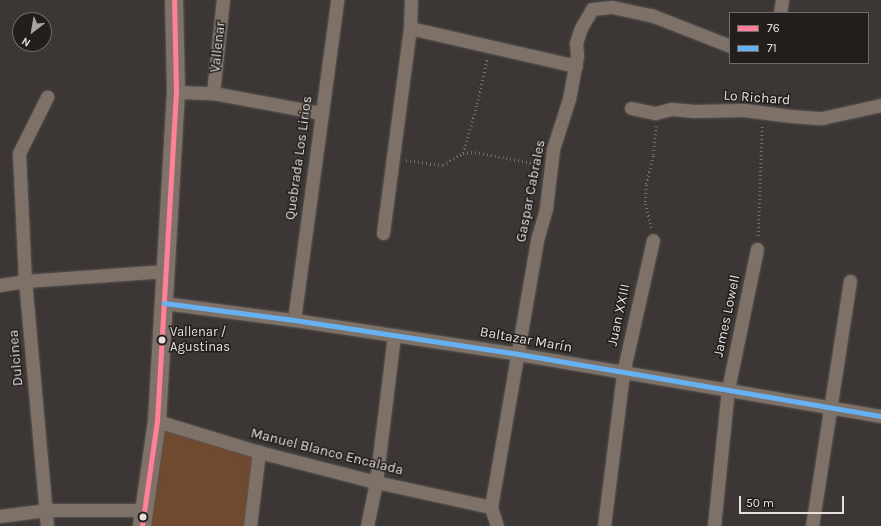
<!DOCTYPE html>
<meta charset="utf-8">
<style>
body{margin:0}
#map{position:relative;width:881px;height:526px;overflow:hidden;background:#3c3734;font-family:Karla,sans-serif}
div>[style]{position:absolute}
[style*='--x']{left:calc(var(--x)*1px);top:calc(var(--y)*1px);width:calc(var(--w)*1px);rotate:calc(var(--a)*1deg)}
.green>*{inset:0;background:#704a2f}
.path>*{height:2.5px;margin-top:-1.25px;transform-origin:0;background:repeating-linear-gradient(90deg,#766d67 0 1px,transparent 0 4px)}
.roads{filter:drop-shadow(0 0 1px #5a5553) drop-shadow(0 0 1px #5a5553)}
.street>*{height:13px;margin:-6.5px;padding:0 6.5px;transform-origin:6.5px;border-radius:6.5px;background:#7d7168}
.secondary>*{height:18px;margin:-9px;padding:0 9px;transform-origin:9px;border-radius:9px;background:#817269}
.bus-1>*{height:5px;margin:-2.5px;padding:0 2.5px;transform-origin:2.5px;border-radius:2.5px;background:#ff8098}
.bus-2>*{height:5px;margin:-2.5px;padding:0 2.5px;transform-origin:2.5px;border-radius:2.5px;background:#66b1f2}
.dots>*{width:11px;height:11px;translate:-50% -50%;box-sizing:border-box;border:2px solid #221e1c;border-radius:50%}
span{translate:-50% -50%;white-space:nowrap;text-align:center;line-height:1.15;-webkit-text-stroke:3px #221e1c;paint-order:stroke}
.bus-label{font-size:13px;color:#e6e0dc}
.left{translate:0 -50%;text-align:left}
.street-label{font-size:14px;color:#e6e0dc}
.legend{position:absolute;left:729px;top:12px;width:140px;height:52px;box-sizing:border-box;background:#221e1c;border:1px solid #706c69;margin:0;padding:5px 7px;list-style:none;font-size:12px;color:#e6e0dc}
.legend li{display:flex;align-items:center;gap:8px;height:20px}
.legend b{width:20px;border:1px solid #706c69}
.north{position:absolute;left:12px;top:12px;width:40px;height:40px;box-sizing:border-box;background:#221e1c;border:1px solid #706c69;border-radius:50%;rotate:211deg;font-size:11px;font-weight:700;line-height:16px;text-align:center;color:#e6e0dc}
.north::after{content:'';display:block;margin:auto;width:14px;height:18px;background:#aaa5a1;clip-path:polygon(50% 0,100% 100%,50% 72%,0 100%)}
.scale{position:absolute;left:739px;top:496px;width:105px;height:18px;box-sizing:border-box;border:2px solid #e6e0dc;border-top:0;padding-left:5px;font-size:12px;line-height:14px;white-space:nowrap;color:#e6e0dc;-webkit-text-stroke:3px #221e1c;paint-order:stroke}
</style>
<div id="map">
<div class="green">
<i style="clip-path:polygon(157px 421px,259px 452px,250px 526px,142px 526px)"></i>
</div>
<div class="path">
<i style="--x:463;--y:153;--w:51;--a:-74.1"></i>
<i style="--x:477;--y:104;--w:46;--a:-77.5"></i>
<i style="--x:406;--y:160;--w:37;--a:8"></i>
<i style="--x:443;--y:165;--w:23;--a:-31"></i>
<i style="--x:463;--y:153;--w:12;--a:-5"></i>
<i style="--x:475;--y:152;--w:64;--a:10.8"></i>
<i style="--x:651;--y:228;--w:27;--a:-103"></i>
<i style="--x:645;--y:202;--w:18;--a:-87"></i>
<i style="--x:646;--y:184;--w:30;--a:-76"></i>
<i style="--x:653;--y:155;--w:30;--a:-84"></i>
<i style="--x:758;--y:236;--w:111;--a:-87.9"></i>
</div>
<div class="roads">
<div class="street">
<i style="--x:780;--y:13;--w:13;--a:-81"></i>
<i style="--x:410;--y:28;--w:170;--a:12.9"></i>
<i style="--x:176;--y:92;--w:37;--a:2"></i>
<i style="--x:213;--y:93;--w:110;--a:10.5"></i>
<i style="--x:213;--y:93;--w:94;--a:-83.9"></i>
<i style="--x:631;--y:108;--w:25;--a:12"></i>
<i style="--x:655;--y:113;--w:16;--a:-14"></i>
<i style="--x:671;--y:109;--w:23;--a:5"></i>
<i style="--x:694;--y:111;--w:50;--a:-1.1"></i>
<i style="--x:744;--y:110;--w:47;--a:7.3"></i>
<i style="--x:791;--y:116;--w:31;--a:4"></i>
<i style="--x:822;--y:118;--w:60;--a:-12.4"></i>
<i style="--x:383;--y:233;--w:207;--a:-82.5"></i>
<i style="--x:410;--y:28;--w:28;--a:-88"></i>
<i style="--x:0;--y:285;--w:25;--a:-9"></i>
<i style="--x:25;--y:281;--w:141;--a:-4.1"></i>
<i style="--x:164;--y:303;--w:131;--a:7.5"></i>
<i style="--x:294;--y:320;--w:227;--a:8.6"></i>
<i style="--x:518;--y:354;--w:368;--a:9.7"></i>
<i style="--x:294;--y:320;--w:323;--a:-82.3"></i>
<i style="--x:157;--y:421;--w:107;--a:16.9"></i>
<i style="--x:259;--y:452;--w:121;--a:14.4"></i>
<i style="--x:376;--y:482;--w:118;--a:12.3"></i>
<i style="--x:0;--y:516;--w:46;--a:-7.4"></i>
<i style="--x:46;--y:510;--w:98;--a:0"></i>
<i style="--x:47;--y:526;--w:246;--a:-95.1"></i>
<i style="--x:25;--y:281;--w:128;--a:-92.7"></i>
<i style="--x:19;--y:153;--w:63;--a:-63.4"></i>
<i style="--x:250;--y:526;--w:75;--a:-83.1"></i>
<i style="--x:367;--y:526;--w:45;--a:-78.4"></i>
<i style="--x:376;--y:482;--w:148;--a:-83"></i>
<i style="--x:497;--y:526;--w:20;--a:-108"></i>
<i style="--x:491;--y:507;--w:271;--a:-80.2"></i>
<i style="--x:537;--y:240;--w:33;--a:-74"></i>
<i style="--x:546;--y:208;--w:59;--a:-83.2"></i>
<i style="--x:553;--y:149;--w:52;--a:-72.3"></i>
<i style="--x:569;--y:99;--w:44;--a:-79.5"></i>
<i style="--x:577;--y:56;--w:13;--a:-94"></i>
<i style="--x:576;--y:43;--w:16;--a:-72"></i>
<i style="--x:581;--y:28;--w:22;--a:-60"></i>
<i style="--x:592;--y:9;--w:20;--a:-6"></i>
<i style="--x:612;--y:7;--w:40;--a:12"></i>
<i style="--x:651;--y:15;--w:85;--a:21.4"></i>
<i style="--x:604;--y:526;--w:154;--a:-82.9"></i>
<i style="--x:623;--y:373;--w:136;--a:-77.3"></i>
<i style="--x:714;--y:526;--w:138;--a:-84.2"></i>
<i style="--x:728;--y:389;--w:143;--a:-78.3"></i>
<i style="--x:812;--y:526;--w:248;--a:-81.2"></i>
</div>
<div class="secondary">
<i style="--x:142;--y:526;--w:106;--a:-81.9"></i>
<i style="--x:157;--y:421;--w:330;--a:-86.7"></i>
<i style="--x:176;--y:92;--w:92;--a:-91.2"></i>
</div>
</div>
<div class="bus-1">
<i style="--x:142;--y:526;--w:106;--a:-81.9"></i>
<i style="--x:157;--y:421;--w:330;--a:-86.7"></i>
<i style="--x:176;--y:92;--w:92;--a:-91.2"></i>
</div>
<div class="bus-2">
<i style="--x:164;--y:303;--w:131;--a:7.5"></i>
<i style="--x:294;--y:320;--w:227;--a:8.6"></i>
<i style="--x:518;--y:354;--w:368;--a:9.7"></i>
</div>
<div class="dots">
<i style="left:162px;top:340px;background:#e6e0dc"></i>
<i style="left:143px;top:517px;background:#e6e0dc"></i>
</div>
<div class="bus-label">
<span class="left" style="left:170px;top:340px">Vallenar /<br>Agustinas</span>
</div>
<div class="street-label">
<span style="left:218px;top:47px;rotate:-84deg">Vallenar</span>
<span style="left:757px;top:98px;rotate:4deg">Lo Richard</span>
<span style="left:299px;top:158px;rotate:-82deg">Quebrada Los Lirios</span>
<span style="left:531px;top:191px;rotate:-79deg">Gaspar Cabrales</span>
<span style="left:619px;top:315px;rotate:-78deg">Juan XXIII</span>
<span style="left:727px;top:316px;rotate:-78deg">James Lowell</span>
<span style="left:526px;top:340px;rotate:10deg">Baltazar Marín</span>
<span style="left:16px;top:358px;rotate:-95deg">Dulcinea</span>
<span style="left:327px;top:452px;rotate:14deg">Manuel Blanco Encalada</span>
</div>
<ul class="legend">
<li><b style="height:5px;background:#ff8098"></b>76</li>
<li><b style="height:5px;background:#66b1f2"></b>71</li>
</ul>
<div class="north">N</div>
<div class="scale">50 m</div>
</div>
